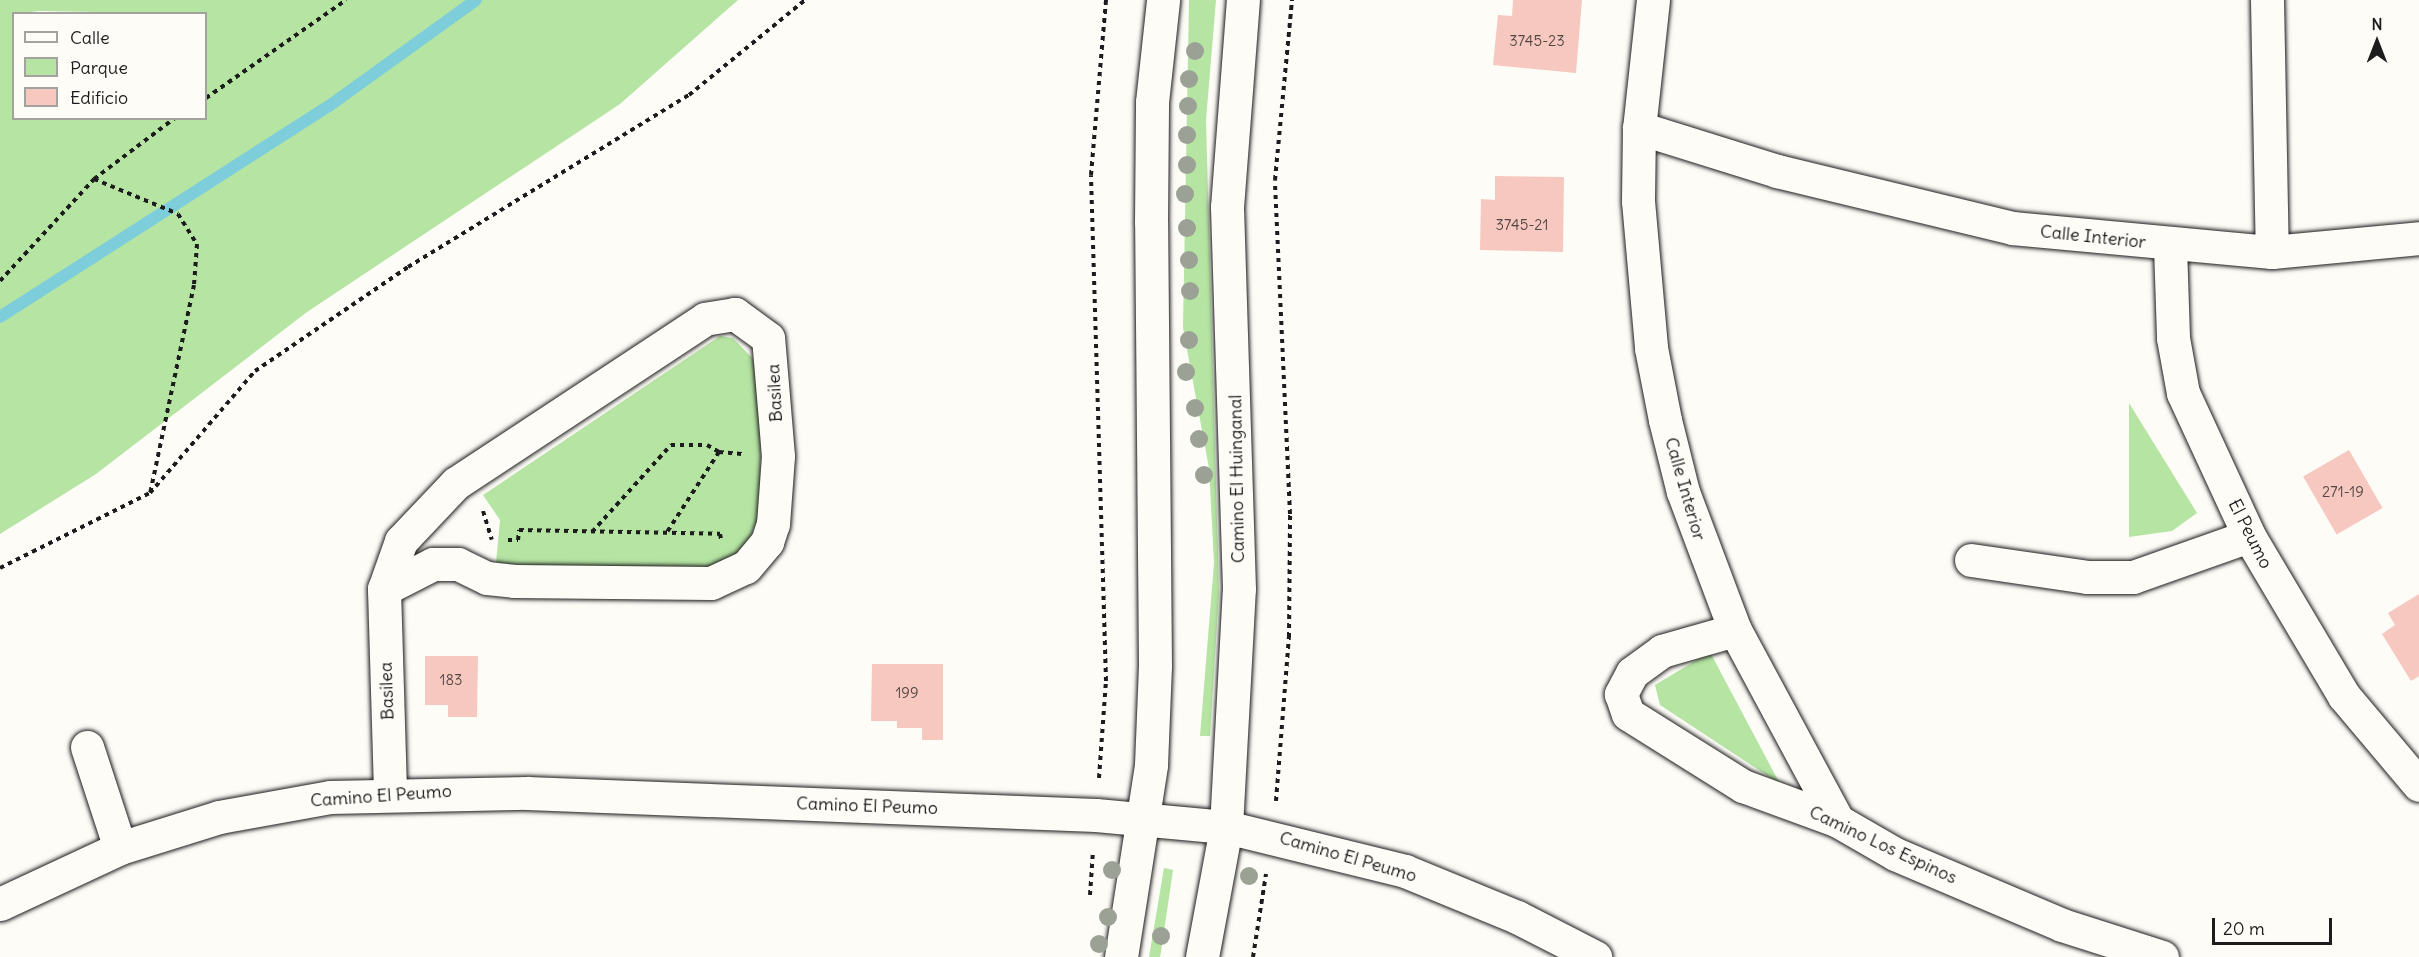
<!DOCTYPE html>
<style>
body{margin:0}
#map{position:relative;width:2419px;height:957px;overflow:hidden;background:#fdfcf7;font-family:Delius,sans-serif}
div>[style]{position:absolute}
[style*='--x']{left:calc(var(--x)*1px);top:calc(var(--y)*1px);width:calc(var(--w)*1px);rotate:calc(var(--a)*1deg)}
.green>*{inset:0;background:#b5e4a3}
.stream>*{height:12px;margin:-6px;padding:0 6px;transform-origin:6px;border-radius:6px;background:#7ecddb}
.building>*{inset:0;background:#f7c8bf;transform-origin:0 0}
.path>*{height:4px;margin-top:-2px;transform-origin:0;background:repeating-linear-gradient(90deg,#1c1c1c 0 4.5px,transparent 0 9px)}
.roads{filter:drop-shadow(0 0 2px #1c1c1c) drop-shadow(0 0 2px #1c1c1c)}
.minor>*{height:33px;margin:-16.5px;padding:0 16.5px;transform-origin:16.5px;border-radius:16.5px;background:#fdfcf7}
.trees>*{width:18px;height:18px;margin:-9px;border-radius:50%;background:#9ba295}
span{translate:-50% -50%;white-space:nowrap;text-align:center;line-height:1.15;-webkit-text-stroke:5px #fdfcf7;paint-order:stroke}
.number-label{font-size:15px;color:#534745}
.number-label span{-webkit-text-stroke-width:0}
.street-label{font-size:18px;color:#1c1c1c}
.legend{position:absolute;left:12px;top:12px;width:195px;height:108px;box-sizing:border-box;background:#fdfcf7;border:2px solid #a3a29f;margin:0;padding:8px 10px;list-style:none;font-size:18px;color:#1c1c1c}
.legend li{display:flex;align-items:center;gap:12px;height:30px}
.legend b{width:30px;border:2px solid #a3a29f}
.north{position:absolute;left:2347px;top:12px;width:60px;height:60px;-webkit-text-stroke:4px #fdfcf7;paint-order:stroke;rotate:0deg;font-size:16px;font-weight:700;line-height:24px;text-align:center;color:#1c1c1c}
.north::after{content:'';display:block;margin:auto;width:21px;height:27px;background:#1c1c1c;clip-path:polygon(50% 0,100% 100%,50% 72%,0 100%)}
.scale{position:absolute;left:2212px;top:918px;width:120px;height:27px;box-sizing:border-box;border:3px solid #1c1c1c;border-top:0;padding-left:8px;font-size:18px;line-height:21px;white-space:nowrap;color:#1c1c1c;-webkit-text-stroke:4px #fdfcf7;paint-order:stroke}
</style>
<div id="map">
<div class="green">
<i style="clip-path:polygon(evenodd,0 0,738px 0,620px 104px,307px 312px,96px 474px,0 534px,0 0,39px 11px,206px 14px,206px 118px,14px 118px,14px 14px,39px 11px)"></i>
<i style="clip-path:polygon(1189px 0,1216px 0,1206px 120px,1219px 593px,1210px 736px,1200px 736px,1214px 563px,1209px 468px,1183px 328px)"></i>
<i style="clip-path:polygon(720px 336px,733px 338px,753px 359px,761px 387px,760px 512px,750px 538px,730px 560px,701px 574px,496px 563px,500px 520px,483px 495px)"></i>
<i style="clip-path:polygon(2129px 403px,2197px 513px,2172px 531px,2129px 537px)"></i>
<i style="clip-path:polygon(1710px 652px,1780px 784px,1660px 705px,1655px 685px)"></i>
<i style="clip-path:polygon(1164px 868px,1173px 870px,1161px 952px,1160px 957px,1149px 957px)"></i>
</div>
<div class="stream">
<i style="--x:0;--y:317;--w:391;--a:-32.7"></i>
<i style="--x:329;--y:106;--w:181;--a:-35.8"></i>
</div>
<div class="building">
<i style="clip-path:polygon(1513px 0,1582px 0,1576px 73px,1493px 65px,1498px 15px,1512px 16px)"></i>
<i style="clip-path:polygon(1495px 176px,1564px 177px,1563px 252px,1480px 250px,1481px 199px,1495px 200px)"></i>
<i style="left:2349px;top:450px;width:67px;height:53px;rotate:60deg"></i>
<i style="clip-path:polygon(2419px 594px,2419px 676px,2411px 681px,2382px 634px,2395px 625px,2388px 613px)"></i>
<i style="clip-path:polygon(425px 656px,478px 656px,477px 717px,448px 717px,448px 705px,425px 705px)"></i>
<i style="clip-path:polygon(872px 664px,943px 664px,943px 740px,922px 740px,922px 728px,897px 728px,897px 721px,871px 721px)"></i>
</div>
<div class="path">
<i style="--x:206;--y:98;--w:171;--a:-35"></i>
<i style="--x:94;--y:179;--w:91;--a:22.6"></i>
<i style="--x:178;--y:214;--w:36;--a:58"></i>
<i style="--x:197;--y:244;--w:41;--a:94.2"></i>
<i style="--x:194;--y:285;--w:213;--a:101.9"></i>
<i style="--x:0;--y:281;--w:139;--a:-47.3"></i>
<i style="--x:94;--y:179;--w:101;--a:-37"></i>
<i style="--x:719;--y:452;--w:23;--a:5"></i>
<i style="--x:483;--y:511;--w:30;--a:73"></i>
<i style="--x:592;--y:532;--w:118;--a:-47.8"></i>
<i style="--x:671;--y:445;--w:36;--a:0"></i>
<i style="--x:707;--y:445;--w:14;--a:30"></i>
<i style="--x:719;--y:452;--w:95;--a:123"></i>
<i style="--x:508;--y:540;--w:10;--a:0"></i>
<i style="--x:518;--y:540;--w:10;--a:-84"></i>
<i style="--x:519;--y:530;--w:201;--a:1.1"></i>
<i style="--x:720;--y:534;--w:5;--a:79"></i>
<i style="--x:0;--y:568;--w:168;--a:-26.6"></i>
<i style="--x:150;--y:493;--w:161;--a:-49.3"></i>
<i style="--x:255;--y:371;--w:185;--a:-34.2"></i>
<i style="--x:408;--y:267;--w:329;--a:-31.5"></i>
<i style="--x:689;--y:95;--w:150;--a:-39.3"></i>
<i style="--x:1099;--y:778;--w:97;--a:-85.9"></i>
<i style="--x:1106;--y:681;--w:506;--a:-91.7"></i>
<i style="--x:1091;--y:175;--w:176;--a:-85.1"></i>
<i style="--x:1276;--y:801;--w:165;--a:-85.5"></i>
<i style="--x:1289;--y:637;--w:123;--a:-89.5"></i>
<i style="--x:1290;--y:514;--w:334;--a:-92.6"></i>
<i style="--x:1275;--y:180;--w:181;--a:-84.6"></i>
<i style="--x:1090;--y:895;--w:44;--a:-86.1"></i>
<i style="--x:1253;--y:957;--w:84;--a:-81.1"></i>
</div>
<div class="roads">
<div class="minor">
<i style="--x:1653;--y:0;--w:129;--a:96.2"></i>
<i style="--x:1639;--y:128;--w:73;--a:90.8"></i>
<i style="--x:1638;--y:201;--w:148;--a:84.9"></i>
<i style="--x:1651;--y:348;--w:73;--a:79"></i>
<i style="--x:1665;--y:420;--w:74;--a:76"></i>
<i style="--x:1683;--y:492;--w:147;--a:69.4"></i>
<i style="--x:1735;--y:630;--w:217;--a:61.7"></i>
<i style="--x:2267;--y:0;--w:252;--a:88.9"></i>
<i style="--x:1639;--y:128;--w:145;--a:17.3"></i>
<i style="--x:1777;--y:171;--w:242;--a:13.6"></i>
<i style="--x:2012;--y:228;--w:261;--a:5.3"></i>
<i style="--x:2272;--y:252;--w:148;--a:-5.4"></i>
<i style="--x:2170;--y:246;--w:92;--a:88.1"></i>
<i style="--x:2173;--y:338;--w:56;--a:79.7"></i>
<i style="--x:2183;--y:393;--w:157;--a:65.2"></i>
<i style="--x:2249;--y:536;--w:186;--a:59.3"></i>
<i style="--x:2344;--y:696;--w:116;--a:49.9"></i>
<i style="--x:1971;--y:560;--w:117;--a:8.3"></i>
<i style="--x:2087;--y:577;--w:46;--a:0"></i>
<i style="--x:2133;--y:577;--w:123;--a:-19.5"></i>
<i style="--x:384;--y:589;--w:55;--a:-27"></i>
<i style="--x:433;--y:564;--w:25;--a:0"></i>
<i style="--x:458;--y:564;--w:32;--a:26"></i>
<i style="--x:487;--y:578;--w:27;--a:6"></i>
<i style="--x:514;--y:581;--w:197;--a:0.6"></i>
<i style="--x:711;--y:583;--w:38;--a:-25"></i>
<i style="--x:746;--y:567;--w:33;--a:-50"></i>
<i style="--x:767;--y:542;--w:19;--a:-72"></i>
<i style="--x:773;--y:524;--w:68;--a:-85.8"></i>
<i style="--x:778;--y:456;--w:118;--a:-94.8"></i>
<i style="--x:768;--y:338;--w:41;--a:-144"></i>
<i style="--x:735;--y:314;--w:30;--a:171"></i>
<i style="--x:705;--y:319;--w:298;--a:146.6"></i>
<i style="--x:456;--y:483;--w:80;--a:133.5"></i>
<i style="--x:401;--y:541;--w:51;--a:109.5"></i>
<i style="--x:384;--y:589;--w:204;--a:88.3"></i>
<i style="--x:1735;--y:630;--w:76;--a:164"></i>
<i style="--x:1662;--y:651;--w:37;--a:144"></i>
<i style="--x:1632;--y:673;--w:24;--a:118"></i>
<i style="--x:1621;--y:694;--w:21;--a:71"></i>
<i style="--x:1628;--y:714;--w:136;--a:32.1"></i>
<i style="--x:1743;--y:786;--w:101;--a:20.2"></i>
<i style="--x:1838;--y:821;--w:66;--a:30.1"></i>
<i style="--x:1895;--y:854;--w:181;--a:23"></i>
<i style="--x:2062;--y:925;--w:105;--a:17.7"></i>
<i style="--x:87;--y:747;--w:106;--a:71.9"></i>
<i style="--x:0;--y:904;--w:132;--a:-25"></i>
<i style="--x:120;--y:848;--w:104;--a:-17.4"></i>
<i style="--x:219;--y:817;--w:113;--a:-10.2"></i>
<i style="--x:330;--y:797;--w:197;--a:-1.2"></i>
<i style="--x:527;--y:793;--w:569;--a:2.21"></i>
<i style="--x:1096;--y:815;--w:131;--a:5.3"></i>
<i style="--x:1226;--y:827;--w:184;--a:13.8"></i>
<i style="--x:1405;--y:871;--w:121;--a:22.3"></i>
<i style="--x:1517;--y:917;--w:88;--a:27.1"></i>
<i style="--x:1121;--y:957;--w:194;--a:-81.1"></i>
<i style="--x:1151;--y:765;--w:99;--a:-87.7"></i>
<i style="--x:1155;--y:666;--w:444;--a:-90.5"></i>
<i style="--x:1151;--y:222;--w:120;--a:-89.5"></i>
<i style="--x:1152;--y:102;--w:103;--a:-83.8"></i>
<i style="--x:1202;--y:957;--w:132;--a:-79.5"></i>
<i style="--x:1226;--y:827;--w:238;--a:-86.9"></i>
<i style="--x:1239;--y:589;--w:382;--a:-91.8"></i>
<i style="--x:1227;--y:207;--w:208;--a:-85.6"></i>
</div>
</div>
<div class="trees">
<i style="left:1195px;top:51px"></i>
<i style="left:1189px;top:79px"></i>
<i style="left:1188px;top:106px"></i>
<i style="left:1187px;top:135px"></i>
<i style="left:1187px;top:165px"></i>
<i style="left:1185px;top:194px"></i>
<i style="left:1187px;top:228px"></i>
<i style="left:1189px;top:260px"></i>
<i style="left:1190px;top:291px"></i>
<i style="left:1189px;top:340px"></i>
<i style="left:1186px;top:372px"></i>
<i style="left:1195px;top:408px"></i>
<i style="left:1199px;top:439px"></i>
<i style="left:1204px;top:475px"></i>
<i style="left:1112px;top:870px"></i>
<i style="left:1249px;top:876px"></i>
<i style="left:1108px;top:917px"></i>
<i style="left:1161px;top:936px"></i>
<i style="left:1099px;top:944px"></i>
</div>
<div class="number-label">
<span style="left:1537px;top:41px">3745-23</span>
<span style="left:1522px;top:225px">3745-21</span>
<span style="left:2343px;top:492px">271-19</span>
<span style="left:451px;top:680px">183</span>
<span style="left:907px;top:693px">199</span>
</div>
<div class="street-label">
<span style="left:2093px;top:237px;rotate:6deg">Calle Interior</span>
<span style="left:775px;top:393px;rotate:-93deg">Basilea</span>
<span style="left:1237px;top:479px;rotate:-91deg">Camino El Huinganal</span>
<span style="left:1685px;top:489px;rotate:74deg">Calle Interior</span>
<span style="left:2250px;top:534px;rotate:63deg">El Peumo</span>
<span style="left:387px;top:691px;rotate:-92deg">Basilea</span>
<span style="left:381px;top:796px;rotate:-4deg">Camino El Peumo</span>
<span style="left:867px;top:806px;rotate:2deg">Camino El Peumo</span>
<span style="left:1883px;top:845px;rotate:25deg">Camino Los Espinos</span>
<span style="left:1348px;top:857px;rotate:16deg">Camino El Peumo</span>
</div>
<ul class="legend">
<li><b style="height:8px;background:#fdfcf7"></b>Calle</li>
<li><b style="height:16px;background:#b5e4a3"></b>Parque</li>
<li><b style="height:16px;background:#f7c8bf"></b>Edificio</li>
</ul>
<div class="north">N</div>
<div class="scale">20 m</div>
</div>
